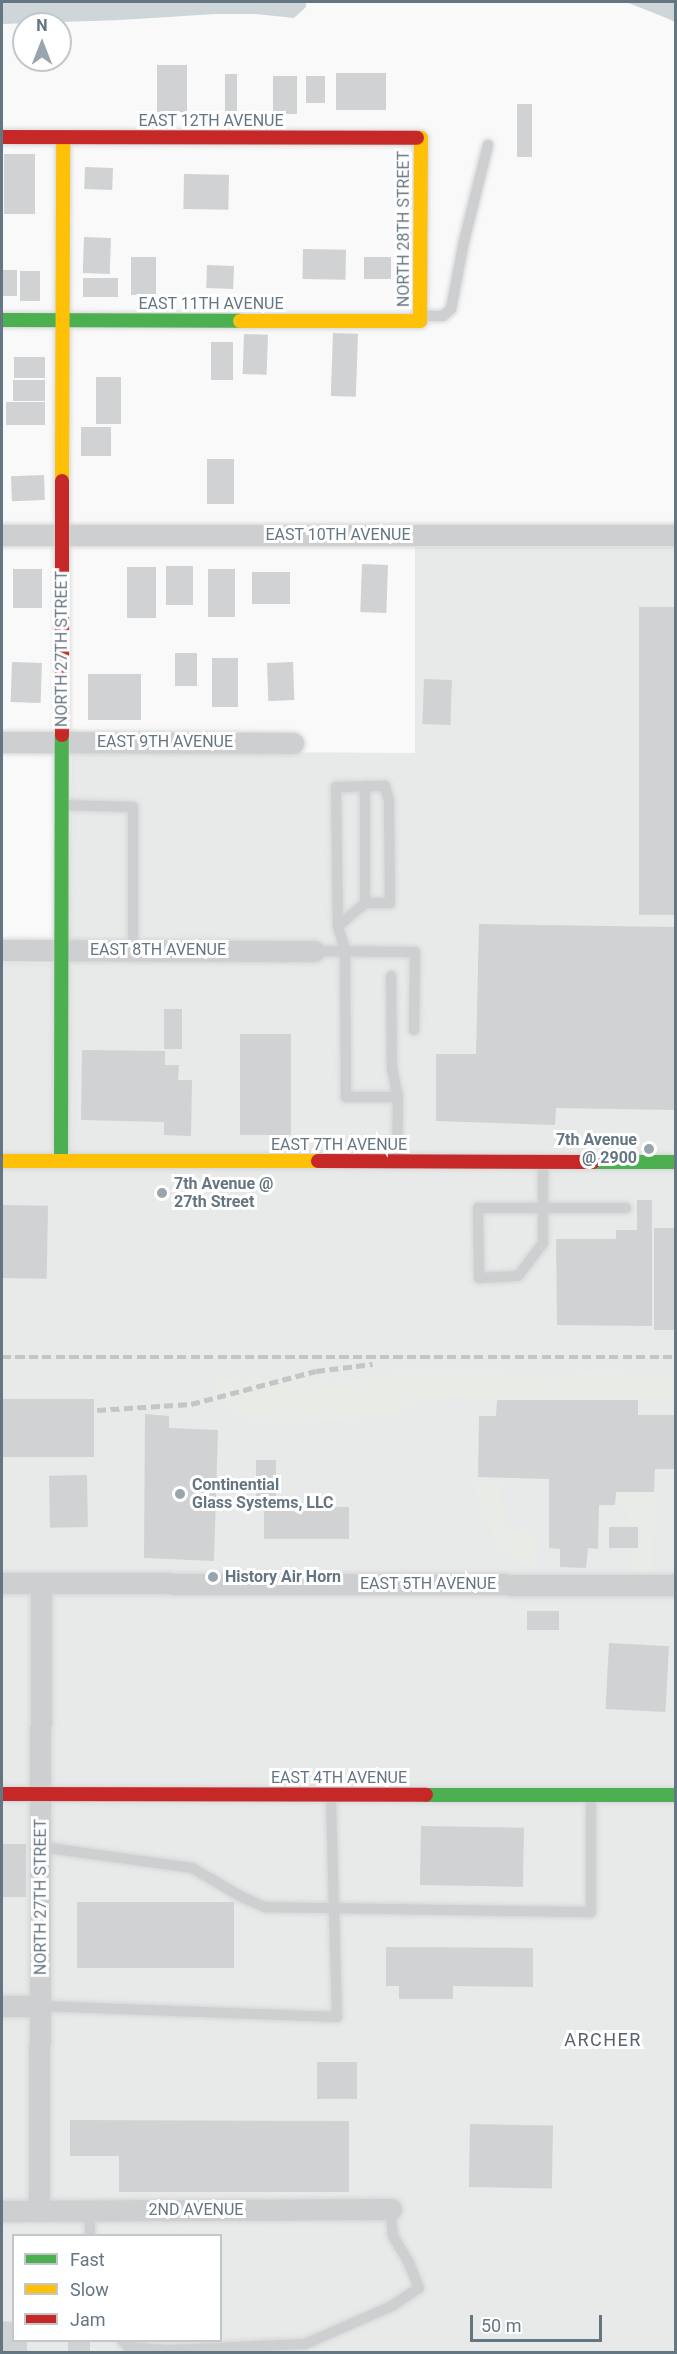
<!DOCTYPE html>
<style>
body{margin:0}
#map{position:relative;width:677px;height:2354px;overflow:hidden;background:#f9f9f9;font-family:Roboto,sans-serif}
div>[style]{position:absolute}
[style*='--x']{left:calc(var(--x)*1px);top:calc(var(--y)*1px);width:calc(var(--w)*1px);rotate:calc(var(--a)*1deg)}
.built>*{inset:0;background:#e8e9e9}
.green>*{inset:0;background:#e8ebe6}
.water>*{inset:0;background:#ced6d9}
.building>*{inset:0;background:#d0d2d3;transform-origin:0 0}
.roads{filter:drop-shadow(0 0 2px #d5d6d7) drop-shadow(0 0 2px #d5d6d7)}
.lane>*{height:10px;margin:-5px;padding:0 5px;transform-origin:5px;border-radius:5px;background:#cecfd0}
.street>*{height:21px;margin:-10.5px;padding:0 10.5px;transform-origin:10.5px;border-radius:10.5px;background:#cecfd0}
.fast>*{height:14px;margin:-7px;padding:0 7px;transform-origin:7px;border-radius:7px;background:#4caf50}
.slow>*{height:14px;margin:-7px;padding:0 7px;transform-origin:7px;border-radius:7px;background:#ffc107}
.jam>*{height:14px;margin:-7px;padding:0 7px;transform-origin:7px;border-radius:7px;background:#c62828}
.rail>*{height:4.5px;margin-top:-2.25px;transform-origin:0;background:repeating-linear-gradient(90deg,#c3c5c6 0 9px,transparent 0 13.5px)}
.dots>*{width:16px;height:16px;translate:-50% -50%;box-sizing:border-box;border:3px solid #fff;border-radius:50%}
span{translate:-50% -50%;white-space:nowrap;text-align:center;line-height:1.15;-webkit-text-stroke:6px #fff;paint-order:stroke}
.street-label{font-size:16px;color:#657683}
.poi-label{font-size:16px;color:#657683;font-weight:700}
.right{translate:-100% -50%;text-align:right}
.left{translate:0 -50%;text-align:left}
.neighbourhood-label{font-size:18px;color:#57646e;letter-spacing:1.5px}
.frame{position:absolute;inset:0;border:3px solid #657683;pointer-events:none}
.legend{position:absolute;left:12px;top:2234px;width:210px;height:108px;box-sizing:border-box;background:#fff;border:2px solid #c1c8cd;margin:0;padding:8px 10px;list-style:none;font-size:18px;color:#657683}
.legend li{display:flex;align-items:center;gap:12px;height:30px}
.legend b{width:30px;border:2px solid #c1c8cd}
.north{position:absolute;left:12px;top:12px;width:60px;height:60px;box-sizing:border-box;background:#fff;border:2px solid #c1c8cd;border-radius:50%;rotate:0deg;font-size:16px;font-weight:700;line-height:24px;text-align:center;color:#657683}
.north::after{content:'';display:block;margin:auto;width:21px;height:27px;background:#99a4ac;clip-path:polygon(50% 0,100% 100%,50% 72%,0 100%)}
.scale{position:absolute;left:470px;top:2315px;width:132px;height:27px;box-sizing:border-box;border:3px solid #657683;border-top:0;padding-left:8px;font-size:18px;line-height:21px;white-space:nowrap;color:#657683;-webkit-text-stroke:4px #fff;paint-order:stroke}
</style>
<div id="map">
<div class="built">
<i style="clip-path:polygon(evenodd,415px 547px,675px 547px,675px 2352px,2px 2352px,2px 963px,68px 964px,72px 751px,415px 753px,415px 547px,14px 2236px,220px 2236px,220px 2340px,14px 2340px,14px 2236px)"></i>
</div>
<div class="green">
<i style="clip-path:polygon(588px 1372px,676px 1377px,675px 1403px,661px 1398px,498px 1401px,460px 1396px,409px 1403px,393px 1414px,328px 1421px,301px 1418px,290px 1427px,272px 1418px,247px 1418px,223px 1405px,216px 1392px,219px 1378px,245px 1383px,295px 1376px,330px 1383px,391px 1374px,505px 1374px,552px 1378px)"></i>
<i style="clip-path:polygon(482px 1480px,498px 1481px,507px 1530px,535px 1534px,534px 1564px,520px 1565px,494px 1540px,475px 1489px,475px 1482px)"></i>
<i style="clip-path:polygon(618px 1493px,655px 1495px,653px 1568px,649px 1574px,639px 1573px,629px 1565px,631px 1549px,638px 1548px,639px 1526px,631px 1524px,626px 1513px,629px 1507px,617px 1504px)"></i>
</div>
<div class="water">
<i style="clip-path:polygon(2px 2px,306px 2px,306px 7px,294px 18px,256px 14px,216px 14px,120px 20px,2px 24px)"></i>
<i style="clip-path:polygon(626px 2px,675px 2px,675px 22px,664px 17px)"></i>
</div>
<div class="building">
<i style="left:157px;top:65px;width:30px;height:47px"></i>
<i style="left:336px;top:73px;width:50px;height:37px"></i>
<i style="left:225px;top:74px;width:12px;height:41px"></i>
<i style="left:273px;top:76px;width:24px;height:38px"></i>
<i style="left:306px;top:76px;width:19px;height:27px"></i>
<i style="left:517px;top:104px;width:15px;height:53px"></i>
<i style="left:4px;top:154px;width:31px;height:60px"></i>
<i style="left:85px;top:167px;width:28px;height:22px;rotate:2deg"></i>
<i style="left:184px;top:174px;width:45px;height:35px;rotate:1deg"></i>
<i style="left:84px;top:237px;width:27px;height:36px;rotate:2deg"></i>
<i style="left:303px;top:249px;width:43px;height:30px;rotate:1deg"></i>
<i style="left:131px;top:257px;width:25px;height:38px"></i>
<i style="left:391px;top:257px;width:22px;height:27px;rotate:90deg"></i>
<i style="left:207px;top:265px;width:27px;height:23px;rotate:2deg"></i>
<i style="left:2px;top:270px;width:15px;height:26px"></i>
<i style="left:20px;top:271px;width:20px;height:30px"></i>
<i style="left:83px;top:278px;width:35px;height:19px"></i>
<i style="left:333px;top:333px;width:25px;height:63px;rotate:2deg"></i>
<i style="left:244px;top:334px;width:24px;height:40px;rotate:2deg"></i>
<i style="left:233px;top:342px;width:38px;height:22px;rotate:90deg"></i>
<i style="left:14px;top:357px;width:31px;height:21px"></i>
<i style="left:96px;top:377px;width:25px;height:47px"></i>
<i style="left:13px;top:380px;width:32px;height:21px"></i>
<i style="left:6px;top:402px;width:39px;height:23px"></i>
<i style="left:81px;top:427px;width:30px;height:29px"></i>
<i style="left:207px;top:459px;width:27px;height:45px"></i>
<i style="left:44px;top:475px;width:25px;height:33px;rotate:88deg"></i>
<i style="left:362px;top:564px;width:26px;height:48px;rotate:2deg"></i>
<i style="left:166px;top:566px;width:27px;height:39px"></i>
<i style="left:127px;top:567px;width:29px;height:51px"></i>
<i style="left:13px;top:569px;width:29px;height:39px"></i>
<i style="left:208px;top:569px;width:27px;height:48px"></i>
<i style="left:252px;top:572px;width:38px;height:32px"></i>
<i style="left:639px;top:607px;width:37px;height:308px"></i>
<i style="left:175px;top:653px;width:22px;height:33px"></i>
<i style="left:212px;top:658px;width:26px;height:49px"></i>
<i style="left:12px;top:662px;width:30px;height:40px;rotate:2deg"></i>
<i style="left:293px;top:662px;width:38px;height:26px;rotate:88deg"></i>
<i style="left:88px;top:674px;width:53px;height:46px"></i>
<i style="left:424px;top:679px;width:28px;height:45px;rotate:2deg"></i>
<i style="clip-path:polygon(479px 924px,676px 927px,676px 1110px,556px 1108px,555px 1125px,436px 1121px,436px 1054px,476px 1054px)"></i>
<i style="left:164px;top:1009px;width:18px;height:40px"></i>
<i style="left:240px;top:1034px;width:51px;height:101px"></i>
<i style="clip-path:polygon(82px 1050px,165px 1051px,165px 1065px,179px 1065px,178px 1080px,192px 1080px,191px 1136px,164px 1135px,164px 1122px,81px 1120px)"></i>
<i style="clip-path:polygon(637px 1200px,652px 1200px,652px 1326px,557px 1325px,556px 1239px,616px 1239px,616px 1230px,637px 1230px)"></i>
<i style="left:2px;top:1205px;width:46px;height:73px;rotate:1deg"></i>
<i style="left:654px;top:1228px;width:22px;height:102px"></i>
<i style="left:2px;top:1399px;width:92px;height:58px"></i>
<i style="clip-path:polygon(497px 1400px,638px 1400px,638px 1415px,676px 1415px,676px 1469px,655px 1469px,654px 1492px,616px 1492px,615px 1505px,599px 1505px,598px 1549px,588px 1548px,586px 1568px,560px 1567px,560px 1549px,549px 1548px,549px 1479px,478px 1477px,479px 1416px,496px 1416px)"></i>
<i style="clip-path:polygon(145px 1414px,169px 1416px,169px 1428px,218px 1430px,214px 1561px,144px 1558px)"></i>
<i style="left:256px;top:1460px;width:20px;height:37px"></i>
<i style="left:87px;top:1475px;width:52px;height:38px;rotate:89deg"></i>
<i style="left:264px;top:1507px;width:85px;height:32px"></i>
<i style="left:609px;top:1527px;width:29px;height:21px"></i>
<i style="left:559px;top:1611px;width:19px;height:32px;rotate:90deg"></i>
<i style="left:609px;top:1643px;width:60px;height:66px;rotate:3deg"></i>
<i style="left:421px;top:1826px;width:103px;height:59px;rotate:1deg"></i>
<i style="left:2px;top:1844px;width:24px;height:53px"></i>
<i style="left:77px;top:1902px;width:157px;height:66px"></i>
<i style="clip-path:polygon(386px 1947px,533px 1948px,533px 1987px,453px 1986px,453px 1999px,399px 1999px,399px 1986px,386px 1986px)"></i>
<i style="left:317px;top:2062px;width:40px;height:37px"></i>
<i style="clip-path:polygon(70px 2120px,349px 2121px,349px 2192px,119px 2192px,119px 2156px,70px 2156px)"></i>
<i style="left:470px;top:2124px;width:83px;height:63px;rotate:1deg"></i>
<i style="clip-path:polygon(2px 2321px,14px 2322px,14px 2340px,27px 2340px,27px 2352px,2px 2352px)"></i>
<i style="left:68px;top:2340px;width:22px;height:12px"></i>
</div>
<div class="roads">
<div class="lane">
<i style="--x:421;--y:316;--w:22;--a:0"></i>
<i style="--x:443;--y:316;--w:11;--a:-41"></i>
<i style="--x:451;--y:309;--w:69;--a:-79.2"></i>
<i style="--x:464;--y:241;--w:99;--a:-76"></i>
<i style="--x:365;--y:786;--w:117;--a:90"></i>
<i style="--x:62;--y:805;--w:71;--a:1.6"></i>
<i style="--x:133;--y:807;--w:143;--a:90"></i>
<i style="--x:338;--y:926;--w:35;--a:-40"></i>
<i style="--x:365;--y:903;--w:25;--a:0"></i>
<i style="--x:390;--y:903;--w:102;--a:-90.6"></i>
<i style="--x:389;--y:801;--w:16;--a:-105"></i>
<i style="--x:385;--y:786;--w:49;--a:178.8"></i>
<i style="--x:336;--y:787;--w:139;--a:89.2"></i>
<i style="--x:338;--y:926;--w:26;--a:74"></i>
<i style="--x:345;--y:951;--w:146;--a:89.6"></i>
<i style="--x:346;--y:1097;--w:52;--a:0"></i>
<i style="--x:314;--y:951;--w:101;--a:0.6"></i>
<i style="--x:415;--y:952;--w:78;--a:90.7"></i>
<i style="--x:391;--y:976;--w:93;--a:89.4"></i>
<i style="--x:392;--y:1069;--w:29;--a:78"></i>
<i style="--x:398;--y:1097;--w:61;--a:90.9"></i>
<i style="--x:543;--y:1162;--w:81;--a:90"></i>
<i style="--x:543;--y:1243;--w:41;--a:127.1"></i>
<i style="--x:518;--y:1276;--w:39;--a:177"></i>
<i style="--x:479;--y:1278;--w:70;--a:-90.8"></i>
<i style="--x:478;--y:1208;--w:148;--a:0"></i>
<i style="--x:41;--y:1847;--w:152;--a:7.9"></i>
<i style="--x:192;--y:1868;--w:58;--a:30.1"></i>
<i style="--x:242;--y:1897;--w:24;--a:24"></i>
<i style="--x:264;--y:1907;--w:327;--a:0.9"></i>
<i style="--x:591;--y:1912;--w:116;--a:-90"></i>
<i style="--x:40;--y:2006;--w:297;--a:2.1"></i>
<i style="--x:337;--y:2017;--w:220;--a:-91.6"></i>
<i style="--x:90;--y:2236;--w:25;--a:-90"></i>
<i style="--x:122;--y:2340;--w:9;--a:49"></i>
<i style="--x:128;--y:2347;--w:40;--a:4.3"></i>
<i style="--x:168;--y:2350;--w:137;--a:-2.5"></i>
<i style="--x:305;--y:2344;--w:95;--a:-23.6"></i>
<i style="--x:392;--y:2306;--w:32;--a:-34"></i>
<i style="--x:419;--y:2288;--w:29;--a:-112"></i>
<i style="--x:408;--y:2261;--w:29;--a:-121"></i>
<i style="--x:393;--y:2236;--w:27;--a:-96"></i>
</div>
<div class="street">
<i style="--x:2;--y:535;--w:674;--a:0"></i>
<i style="--x:2;--y:742;--w:291;--a:0.2"></i>
<i style="--x:2;--y:950;--w:312;--a:0.2"></i>
<i style="--x:2;--y:1583;--w:674;--a:0.17"></i>
<i style="--x:2;--y:2006;--w:38;--a:0"></i>
<i style="--x:2;--y:2211;--w:389;--a:-0.3"></i>
<i style="--x:39;--y:2211;--w:628;--a:-89.82"></i>
</div>
<div class="fast">
<i style="--x:2;--y:320;--w:238;--a:0.2"></i>
<i style="--x:61;--y:1161;--w:426;--a:-89.9"></i>
<i style="--x:593;--y:1162;--w:83;--a:0"></i>
<i style="--x:426;--y:1795;--w:250;--a:0"></i>
</div>
<div class="slow">
<i style="--x:240;--y:321;--w:180;--a:0"></i>
<i style="--x:420;--y:321;--w:183;--a:-89.7"></i>
<i style="--x:421;--y:138;--w:4;--a:180"></i>
<i style="--x:62;--y:481;--w:344;--a:-89.8"></i>
<i style="--x:2;--y:1161;--w:316;--a:0"></i>
</div>
<div class="jam">
<i style="--x:2;--y:137;--w:415;--a:0.1"></i>
<i style="--x:62;--y:735;--w:254;--a:-90"></i>
<i style="--x:318;--y:1161;--w:275;--a:0.2"></i>
<i style="--x:2;--y:1794;--w:424;--a:0.1"></i>
</div>
</div>
<div class="rail">
<i style="--x:2;--y:1357;--w:674;--a:0"></i>
<i style="--x:97;--y:1410;--w:94;--a:-3.7"></i>
<i style="--x:191;--y:1404;--w:129;--a:-14.8"></i>
<i style="--x:316;--y:1371;--w:57;--a:-7"></i>
</div>
<div class="dots">
<i style="left:649px;top:1149px;background:#99a4ac"></i>
<i style="left:162px;top:1193px;background:#99a4ac"></i>
<i style="left:180px;top:1494px;background:#99a4ac"></i>
<i style="left:213px;top:1577px;background:#99a4ac"></i>
</div>
<div class="street-label">
<span style="left:211px;top:121px">EAST 12TH AVENUE</span>
<span style="left:404px;top:229px;rotate:-90deg">NORTH 28TH STREET</span>
<span style="left:211px;top:304px">EAST 11TH AVENUE</span>
<span style="left:338px;top:535px">EAST 10TH AVENUE</span>
<span style="left:62px;top:649px;rotate:-90deg">NORTH 27TH STREET</span>
<span style="left:165px;top:742px">EAST 9TH AVENUE</span>
<span style="left:158px;top:950px">EAST 8TH AVENUE</span>
<span style="left:339px;top:1145px">EAST 7TH AVENUE</span>
<span style="left:428px;top:1584px">EAST 5TH AVENUE</span>
<span style="left:339px;top:1778px">EAST 4TH AVENUE</span>
<span style="left:41px;top:1897px;rotate:-90deg">NORTH 27TH STREET</span>
<span style="left:196px;top:2210px">2ND AVENUE</span>
</div>
<div class="poi-label">
<span class="right" style="left:637px;top:1149px">7th Avenue<br>@ 2900</span>
<span class="left" style="left:174px;top:1193px">7th Avenue @<br>27th Street</span>
<span class="left" style="left:192px;top:1494px">Continential<br>Glass Systems, LLC</span>
<span class="left" style="left:225px;top:1577px">History Air Horn</span>
</div>
<div class="neighbourhood-label">
<span style="left:603px;top:2040px">ARCHER</span>
</div>
<div class="frame"></div>
<ul class="legend">
<li><b style="height:8px;background:#4caf50"></b>Fast</li>
<li><b style="height:8px;background:#ffc107"></b>Slow</li>
<li><b style="height:8px;background:#c62828"></b>Jam</li>
</ul>
<div class="north">N</div>
<div class="scale">50 m</div>
</div>
